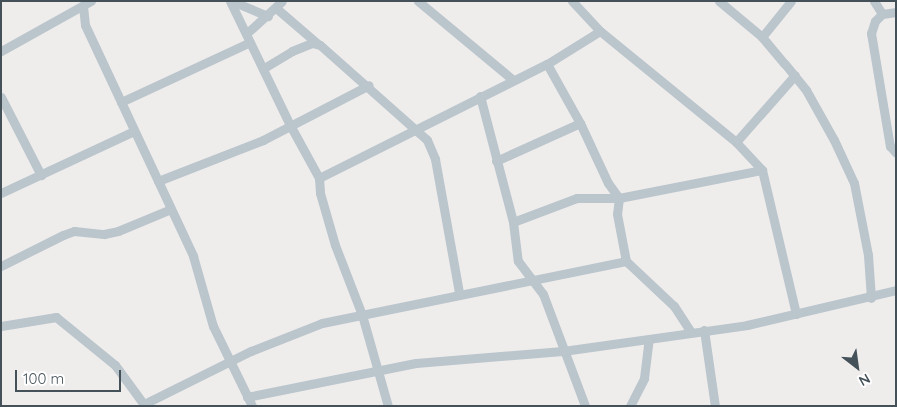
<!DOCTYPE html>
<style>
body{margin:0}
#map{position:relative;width:897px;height:407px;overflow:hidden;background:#efecec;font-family:Quicksand,sans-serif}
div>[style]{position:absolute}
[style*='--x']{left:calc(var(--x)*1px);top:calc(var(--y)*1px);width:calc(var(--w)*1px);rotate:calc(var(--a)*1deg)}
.minor>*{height:9px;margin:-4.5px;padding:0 4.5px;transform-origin:4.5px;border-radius:4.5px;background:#bac5cc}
span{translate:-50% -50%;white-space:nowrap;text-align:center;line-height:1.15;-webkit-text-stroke:5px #fff;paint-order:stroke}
.frame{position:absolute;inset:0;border:2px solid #455159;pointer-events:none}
.north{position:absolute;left:832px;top:342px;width:50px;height:50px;-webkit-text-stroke:4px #fff;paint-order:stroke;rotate:150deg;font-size:14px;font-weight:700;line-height:20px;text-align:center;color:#455159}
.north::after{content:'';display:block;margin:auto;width:18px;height:22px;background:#455159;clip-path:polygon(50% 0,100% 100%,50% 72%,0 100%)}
.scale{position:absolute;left:15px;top:370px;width:106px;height:22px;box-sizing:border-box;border:2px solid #455159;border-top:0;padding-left:6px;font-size:15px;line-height:18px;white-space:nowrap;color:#455159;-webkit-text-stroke:4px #fff;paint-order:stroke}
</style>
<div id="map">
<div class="minor">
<i style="--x:230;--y:1;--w:138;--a:64.2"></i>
<i style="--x:290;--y:125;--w:60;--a:61.3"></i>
<i style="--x:319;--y:178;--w:15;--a:86"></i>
<i style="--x:320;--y:193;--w:54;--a:73.9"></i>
<i style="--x:335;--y:245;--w:75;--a:68.9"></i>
<i style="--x:362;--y:315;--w:95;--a:74.1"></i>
<i style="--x:232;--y:1;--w:39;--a:23"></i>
<i style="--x:418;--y:1;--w:122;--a:39.7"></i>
<i style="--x:572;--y:1;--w:41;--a:47"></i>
<i style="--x:600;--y:31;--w:176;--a:39.2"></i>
<i style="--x:736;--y:142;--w:38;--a:47"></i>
<i style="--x:762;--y:170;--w:148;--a:76.7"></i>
<i style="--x:719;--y:1;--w:56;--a:39.9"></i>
<i style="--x:762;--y:37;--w:35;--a:50"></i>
<i style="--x:785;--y:64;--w:33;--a:51"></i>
<i style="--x:806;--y:90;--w:57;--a:60.8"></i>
<i style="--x:834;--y:140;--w:47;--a:65.1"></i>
<i style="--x:854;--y:183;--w:73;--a:79"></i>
<i style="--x:868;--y:255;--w:43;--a:86"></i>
<i style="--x:874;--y:1;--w:15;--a:58"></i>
<i style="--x:83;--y:6;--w:19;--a:84"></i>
<i style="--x:85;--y:25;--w:255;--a:64.9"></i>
<i style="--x:193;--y:256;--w:73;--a:74.1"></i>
<i style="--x:213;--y:326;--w:89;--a:64"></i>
<i style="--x:276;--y:8;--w:55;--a:40.6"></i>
<i style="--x:896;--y:12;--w:14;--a:172"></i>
<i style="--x:882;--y:14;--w:10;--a:135"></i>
<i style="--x:875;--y:21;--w:13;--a:108"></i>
<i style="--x:871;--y:33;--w:115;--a:80.5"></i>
<i style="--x:890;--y:146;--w:9;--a:49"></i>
<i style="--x:247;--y:33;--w:47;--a:-42.4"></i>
<i style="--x:762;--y:37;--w:46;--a:-51.1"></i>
<i style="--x:1;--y:51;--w:103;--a:-29.1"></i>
<i style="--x:547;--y:64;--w:68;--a:60.8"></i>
<i style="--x:580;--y:123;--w:66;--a:65"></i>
<i style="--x:608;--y:183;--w:19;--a:54"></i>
<i style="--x:619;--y:198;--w:16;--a:97"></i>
<i style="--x:617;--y:214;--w:48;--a:79.2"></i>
<i style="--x:626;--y:261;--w:66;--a:43.2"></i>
<i style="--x:674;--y:306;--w:31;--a:57"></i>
<i style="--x:264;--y:68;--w:33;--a:-31"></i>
<i style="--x:292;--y:51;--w:22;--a:-22"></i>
<i style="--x:312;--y:43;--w:8;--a:14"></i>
<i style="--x:320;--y:45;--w:143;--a:41.6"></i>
<i style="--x:427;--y:140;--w:21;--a:67"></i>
<i style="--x:435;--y:159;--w:136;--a:79.8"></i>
<i style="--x:480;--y:96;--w:130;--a:75.3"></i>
<i style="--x:513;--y:222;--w:39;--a:83"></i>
<i style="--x:518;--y:261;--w:41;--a:52.9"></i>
<i style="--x:543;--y:294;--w:120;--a:69.4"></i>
<i style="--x:1;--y:97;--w:88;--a:62.9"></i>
<i style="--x:121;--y:102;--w:142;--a:-24.9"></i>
<i style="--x:736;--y:142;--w:89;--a:-48.6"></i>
<i style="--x:496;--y:161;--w:92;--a:-24.3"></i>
<i style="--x:319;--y:178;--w:255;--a:-26.6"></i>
<i style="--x:547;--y:64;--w:62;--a:-31.9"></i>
<i style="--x:158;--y:181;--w:113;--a:-21.3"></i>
<i style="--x:263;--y:140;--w:119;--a:-27.4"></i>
<i style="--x:1;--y:193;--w:147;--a:-25"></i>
<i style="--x:513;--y:222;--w:68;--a:-20.6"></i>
<i style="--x:577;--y:198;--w:42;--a:0"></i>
<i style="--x:619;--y:198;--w:146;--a:-11.1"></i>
<i style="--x:1;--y:266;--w:69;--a:-26.6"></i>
<i style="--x:63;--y:235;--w:12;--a:-20"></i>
<i style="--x:74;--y:231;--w:30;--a:6"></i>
<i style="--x:104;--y:234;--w:14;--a:-12"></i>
<i style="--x:118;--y:231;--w:57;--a:-22.5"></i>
<i style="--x:1;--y:326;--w:56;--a:-9.3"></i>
<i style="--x:56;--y:317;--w:76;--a:39.1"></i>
<i style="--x:115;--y:365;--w:51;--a:53.8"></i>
<i style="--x:704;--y:330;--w:77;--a:81.8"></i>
<i style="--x:247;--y:397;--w:172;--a:-11.4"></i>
<i style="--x:416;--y:363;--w:147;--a:-4.7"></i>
<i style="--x:563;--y:351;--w:186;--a:-8"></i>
<i style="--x:747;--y:325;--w:153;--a:-13.2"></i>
<i style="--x:144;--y:404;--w:119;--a:-26.4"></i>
<i style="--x:251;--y:351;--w:76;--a:-21.5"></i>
<i style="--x:322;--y:323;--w:310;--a:-11.5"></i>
<i style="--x:630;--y:406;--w:31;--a:-63"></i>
<i style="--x:644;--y:378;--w:38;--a:-83"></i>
</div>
<div class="frame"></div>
<div class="north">N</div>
<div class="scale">100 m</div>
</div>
